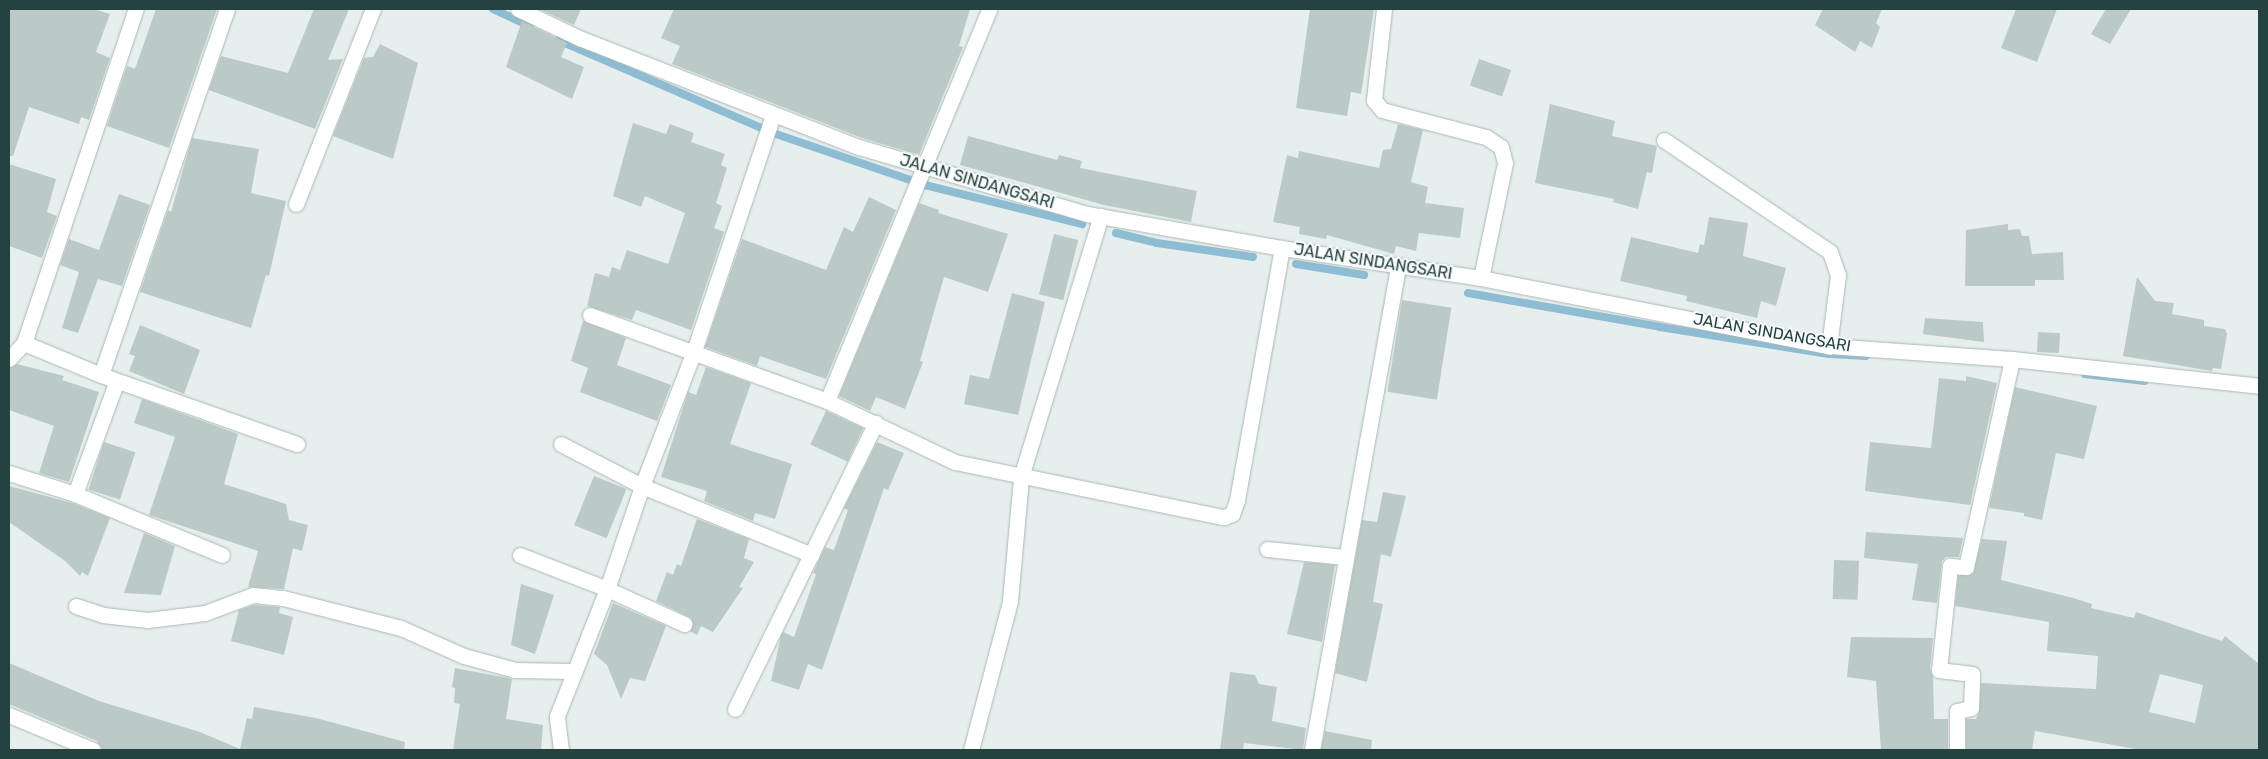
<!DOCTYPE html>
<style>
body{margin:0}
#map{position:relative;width:2268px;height:759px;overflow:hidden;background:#e6efed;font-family:Rubik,sans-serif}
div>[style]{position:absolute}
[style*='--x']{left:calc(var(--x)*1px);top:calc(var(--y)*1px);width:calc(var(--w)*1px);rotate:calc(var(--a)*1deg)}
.stream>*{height:8px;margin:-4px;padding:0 4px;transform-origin:4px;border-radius:4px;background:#8ebcd3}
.building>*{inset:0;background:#bbcac6;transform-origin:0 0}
.roads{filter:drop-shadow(0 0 1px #a8b8b5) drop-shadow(0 0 1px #a8b8b5)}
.street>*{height:15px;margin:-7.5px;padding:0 7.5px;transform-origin:7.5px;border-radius:7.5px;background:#fff}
span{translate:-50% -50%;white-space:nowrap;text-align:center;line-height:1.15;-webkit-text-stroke:4px #f7fbfa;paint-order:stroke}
.street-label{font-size:16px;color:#24423f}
.frame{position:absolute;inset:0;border:10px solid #24423f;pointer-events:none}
</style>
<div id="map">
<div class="stream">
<i style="--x:493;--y:9;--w:40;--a:25"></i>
<i style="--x:558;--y:40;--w:234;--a:23.4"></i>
<i style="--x:773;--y:133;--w:161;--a:18.9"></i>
<i style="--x:925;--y:185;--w:162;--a:14"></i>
<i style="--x:1116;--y:233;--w:42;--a:13.7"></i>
<i style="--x:1157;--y:243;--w:97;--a:8.3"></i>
<i style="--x:1296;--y:264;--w:69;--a:9.2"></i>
<i style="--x:1468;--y:293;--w:195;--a:10"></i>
<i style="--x:1660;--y:327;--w:171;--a:9.1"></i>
<i style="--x:1829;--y:354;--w:37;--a:3"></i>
<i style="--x:2085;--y:374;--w:60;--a:6.7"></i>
</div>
<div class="building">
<i style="clip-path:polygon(9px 9px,93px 9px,110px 14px,96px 52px,110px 58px,89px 120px,81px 117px,79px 124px,29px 107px,13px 156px,9px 156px)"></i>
<i style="clip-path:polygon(156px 9px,217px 9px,169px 148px,107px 126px,127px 66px,135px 69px)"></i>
<i style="clip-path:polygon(314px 9px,349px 9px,328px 60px,343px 59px,315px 129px,209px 90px,221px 56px,288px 73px)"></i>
<i style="clip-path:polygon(539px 9px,581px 9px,574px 25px)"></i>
<i style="clip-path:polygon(674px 9px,970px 9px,959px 46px,963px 47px,919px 155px,862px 138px,672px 64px,680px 46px,661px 38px)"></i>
<i style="clip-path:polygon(1310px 9px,1374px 9px,1361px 94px,1351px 92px,1347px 116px,1296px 108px)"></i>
<i style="clip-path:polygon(1823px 9px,1882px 9px,1876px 23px,1880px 27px,1872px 48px,1860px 41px,1855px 52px,1815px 25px)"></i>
<i style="clip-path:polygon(2016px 9px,2057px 9px,2037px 62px,2001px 48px)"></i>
<i style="clip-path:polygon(2106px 9px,2131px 9px,2110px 44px,2091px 34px)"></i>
<i style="clip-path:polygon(522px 21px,567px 43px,561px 57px,584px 67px,572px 99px,506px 67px)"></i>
<i style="clip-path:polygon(380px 44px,418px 63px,393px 159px,333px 136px,364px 58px,373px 57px)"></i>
<i style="left:1479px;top:59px;width:34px;height:28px;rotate:19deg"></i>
<i style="clip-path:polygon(1550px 104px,1615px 121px,1612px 136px,1657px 146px,1652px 173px,1647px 172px,1638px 209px,1613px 202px,1614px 199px,1535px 183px)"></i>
<i style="clip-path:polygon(633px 123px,666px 134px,670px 124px,694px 133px,691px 142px,725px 154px,721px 165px,727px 168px,716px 203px,722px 206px,714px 228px,724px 232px,691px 330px,636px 310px,632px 320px,587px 306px,595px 273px,609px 277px,612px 267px,620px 270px,627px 250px,668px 264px,685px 213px,645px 196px,641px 207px,613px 196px)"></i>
<i style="clip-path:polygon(1398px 124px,1423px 130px,1411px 182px,1428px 187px,1425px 203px,1464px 208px,1460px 238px,1419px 233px,1416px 251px,1396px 246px,1394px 254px,1327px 235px,1326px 239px,1299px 234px,1300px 227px,1273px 222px,1287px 155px,1298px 158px,1299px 151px,1379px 168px,1383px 150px,1391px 149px)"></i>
<i style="clip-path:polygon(968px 136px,1057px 160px,1059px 155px,1082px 161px,1080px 168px,1197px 191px,1191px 222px,1104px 205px,960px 165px)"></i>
<i style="clip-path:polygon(192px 138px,259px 149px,251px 193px,286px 201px,269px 276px,266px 275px,251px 328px,140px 292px,168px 210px,171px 212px)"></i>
<i style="clip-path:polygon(9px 164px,56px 179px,47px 212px,57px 216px,42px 258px,9px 246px)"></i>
<i style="clip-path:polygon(119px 194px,150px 205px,122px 286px,98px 279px,78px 333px,62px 328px,79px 272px,60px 265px,69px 239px,99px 250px)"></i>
<i style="clip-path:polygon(869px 197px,896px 210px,826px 379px,760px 356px,757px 366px,705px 347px,742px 239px,826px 270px,844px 227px,853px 232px)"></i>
<i style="clip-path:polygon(919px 203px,939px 210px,938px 213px,1008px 234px,988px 292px,944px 277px,920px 361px,923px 362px,905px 409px,876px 397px,870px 411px,839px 396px)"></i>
<i style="clip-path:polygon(1709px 217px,1748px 223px,1743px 256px,1786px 268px,1776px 306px,1761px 301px,1757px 318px,1686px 301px,1687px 296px,1620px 281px,1631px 237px,1698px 253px,1700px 244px,1704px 245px)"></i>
<i style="clip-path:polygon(2008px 224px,2008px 230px,2020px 229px,2022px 236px,2029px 236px,2032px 254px,2063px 252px,2064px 280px,2035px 280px,2035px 286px,1965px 286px,1966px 230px)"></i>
<i style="left:1054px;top:234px;width:25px;height:62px;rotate:14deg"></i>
<i style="clip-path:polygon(2137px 277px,2155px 301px,2174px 303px,2172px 314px,2204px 320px,2204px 326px,2225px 329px,2227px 334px,2221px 369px,2213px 368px,2212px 371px,2123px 356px)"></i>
<i style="clip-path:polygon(1012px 293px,1045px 302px,1018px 415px,964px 404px,970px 375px,989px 379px)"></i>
<i style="left:1402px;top:300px;width:50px;height:93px;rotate:9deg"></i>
<i style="clip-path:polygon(1925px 318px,1983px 322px,1984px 342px,1923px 334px)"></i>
<i style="clip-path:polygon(583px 321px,626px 338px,617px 365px,671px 385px,657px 421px,580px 392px,588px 368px,571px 361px)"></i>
<i style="clip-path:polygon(140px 325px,200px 350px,184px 394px,129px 371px,135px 356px,129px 354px)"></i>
<i style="left:2038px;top:332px;width:22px;height:20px;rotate:3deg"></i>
<i style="clip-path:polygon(17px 364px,64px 376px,62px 380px,99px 392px,69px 482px,39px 473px,54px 426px,9px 410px,9px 368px)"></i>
<i style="clip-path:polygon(706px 367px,751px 383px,730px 444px,792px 464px,775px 519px,755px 513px,753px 521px,704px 501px,707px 491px,661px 477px,688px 392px,696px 395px)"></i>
<i style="clip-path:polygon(1966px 376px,1997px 383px,1970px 505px,1865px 491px,1870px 442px,1931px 448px,1939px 378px,1966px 381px)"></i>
<i style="clip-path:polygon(2015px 387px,2097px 406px,2084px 459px,2056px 453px,2042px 520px,2024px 516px,2024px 513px,1989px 508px)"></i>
<i style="clip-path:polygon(142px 399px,238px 434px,224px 484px,286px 504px,289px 520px,308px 525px,302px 551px,293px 548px,284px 589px,248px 587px,258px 551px,149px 515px,175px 437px,134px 423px)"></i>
<i style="left:826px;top:411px;width:41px;height:37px;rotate:25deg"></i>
<i style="left:104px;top:442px;width:33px;height:50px;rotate:18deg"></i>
<i style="clip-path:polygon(877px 442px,904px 453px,888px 490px,884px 488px,822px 670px,808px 664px,799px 690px,771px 681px,781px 636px,783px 632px,794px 637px,816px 574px,813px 573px,825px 547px,834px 550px,848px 510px,844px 508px)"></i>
<i style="left:594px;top:476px;width:35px;height:53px;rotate:22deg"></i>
<i style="clip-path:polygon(9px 486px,72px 503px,110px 518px,88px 576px,82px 572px,80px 576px,65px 561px,9px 522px)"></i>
<i style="clip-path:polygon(1383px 492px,1406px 496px,1391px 557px,1381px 554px,1373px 602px,1383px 604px,1367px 682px,1335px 673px,1362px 520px,1377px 522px)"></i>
<i style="clip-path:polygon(697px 519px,749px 539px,744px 558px,754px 562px,739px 587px,743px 588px,713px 632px,701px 626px,697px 635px,690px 631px,693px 624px,691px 618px,656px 601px,667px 572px,673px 575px,677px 564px,681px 566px)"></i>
<i style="clip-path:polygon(1866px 532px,1963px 538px,1959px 557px,1946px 557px,1942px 561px,1937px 603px,1912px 600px,1918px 564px,1864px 558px)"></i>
<i style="clip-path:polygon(144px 533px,175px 546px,161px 595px,124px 593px)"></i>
<i style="clip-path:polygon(evenodd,1982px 539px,2007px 541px,2001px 580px,2073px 598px,2092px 604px,2091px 608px,2134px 618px,2136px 612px,2222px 641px,2225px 636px,2259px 664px,2259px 750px,2141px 750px,2035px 731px,2032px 750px,1966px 750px,1966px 719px,1976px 719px,1979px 712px,1981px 683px,2096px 689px,2098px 656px,2047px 651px,2049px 622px,1955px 606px,1958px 576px,1973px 573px,1982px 539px,2160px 674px,2203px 685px,2195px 723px,2149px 712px,2160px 674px)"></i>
<i style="left:1834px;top:560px;width:25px;height:39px;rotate:2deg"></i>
<i style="clip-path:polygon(1304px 562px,1335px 565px,1322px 642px,1287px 634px)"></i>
<i style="clip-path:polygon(521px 584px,554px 595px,535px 654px,511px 645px)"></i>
<i style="clip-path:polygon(613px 603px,666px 626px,645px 681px,630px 678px,621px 699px,607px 665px,594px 654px)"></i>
<i style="clip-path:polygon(254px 605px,280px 607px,279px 613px,293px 617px,284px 655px,231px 641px,239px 610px)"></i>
<i style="clip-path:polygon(1851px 637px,1933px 638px,1930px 669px,1933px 677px,1934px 719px,1948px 719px,1948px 749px,1881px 750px,1876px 681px,1847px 677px)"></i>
<i style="clip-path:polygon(9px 663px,99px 701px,200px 732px,240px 749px,247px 718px,252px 719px,254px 707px,316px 718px,405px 742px,404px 750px,102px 750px,97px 741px,9px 704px)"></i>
<i style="clip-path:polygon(455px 668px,512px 679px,506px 719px,543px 725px,541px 750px,453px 750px,460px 704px,454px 703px,455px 688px,452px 687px)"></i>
<i style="clip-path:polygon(1230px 672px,1255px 675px,1259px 684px,1277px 687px,1272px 721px,1306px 728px,1303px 750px,1244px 743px,1243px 750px,1220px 750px)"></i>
<i style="clip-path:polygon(1325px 731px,1372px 740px,1371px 750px,1321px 750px)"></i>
</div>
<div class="roads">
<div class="street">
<i style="--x:227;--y:9;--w:387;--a:109"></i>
<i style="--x:101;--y:375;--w:208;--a:19.4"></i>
<i style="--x:518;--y:9;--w:68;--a:25.4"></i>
<i style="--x:579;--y:38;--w:300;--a:21.3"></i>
<i style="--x:859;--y:147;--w:238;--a:16.4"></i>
<i style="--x:1087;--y:214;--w:198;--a:9.9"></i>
<i style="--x:1282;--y:248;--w:201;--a:8.6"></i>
<i style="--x:1481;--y:278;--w:355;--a:11.1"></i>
<i style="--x:1829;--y:346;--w:183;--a:4.1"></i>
<i style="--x:2012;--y:359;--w:248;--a:6.2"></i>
<i style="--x:1384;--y:9;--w:92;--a:96.3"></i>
<i style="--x:1374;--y:100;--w:13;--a:51"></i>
<i style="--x:1382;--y:110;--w:107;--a:14.6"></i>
<i style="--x:1486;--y:137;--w:18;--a:34"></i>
<i style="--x:1501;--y:147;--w:16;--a:76"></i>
<i style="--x:1505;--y:163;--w:117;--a:101.8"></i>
<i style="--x:1664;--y:140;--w:200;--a:34"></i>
<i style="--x:1830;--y:252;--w:24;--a:71"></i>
<i style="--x:1838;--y:275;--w:72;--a:97.2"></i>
<i style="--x:296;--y:204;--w:210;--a:-68.5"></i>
<i style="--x:590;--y:315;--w:252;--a:19.9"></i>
<i style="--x:827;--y:401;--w:142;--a:25.5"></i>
<i style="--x:955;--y:462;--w:275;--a:11.6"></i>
<i style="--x:1224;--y:517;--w:9;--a:-21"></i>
<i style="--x:1232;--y:514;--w:15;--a:-70"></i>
<i style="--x:1237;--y:500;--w:256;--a:-79.9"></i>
<i style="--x:24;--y:343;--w:83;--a:22.6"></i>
<i style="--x:9;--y:359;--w:22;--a:-47"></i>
<i style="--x:24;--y:343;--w:352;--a:-71.5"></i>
<i style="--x:827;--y:401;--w:424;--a:-67.5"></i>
<i style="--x:561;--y:444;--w:91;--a:27.4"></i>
<i style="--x:642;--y:486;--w:183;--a:22.1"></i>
<i style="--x:9;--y:473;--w:69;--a:17.7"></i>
<i style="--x:75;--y:494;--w:159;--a:22.5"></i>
<i style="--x:75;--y:494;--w:118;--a:-69.7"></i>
<i style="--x:1267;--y:549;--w:78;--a:5.9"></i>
<i style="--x:520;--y:555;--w:93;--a:21.3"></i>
<i style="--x:607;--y:589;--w:109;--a:-71.2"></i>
<i style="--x:642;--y:486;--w:145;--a:-68.9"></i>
<i style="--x:694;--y:351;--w:249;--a:-71.5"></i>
<i style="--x:76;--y:606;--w:28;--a:18"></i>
<i style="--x:103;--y:615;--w:45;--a:6.3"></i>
<i style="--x:148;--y:620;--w:57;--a:-7"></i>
<i style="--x:205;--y:613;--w:51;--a:-20.6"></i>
<i style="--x:253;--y:595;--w:30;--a:6"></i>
<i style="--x:283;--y:598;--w:122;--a:14.3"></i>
<i style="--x:401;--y:628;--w:69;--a:24"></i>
<i style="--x:464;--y:656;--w:53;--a:15.4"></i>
<i style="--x:515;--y:670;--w:57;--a:1"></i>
<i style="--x:735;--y:709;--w:319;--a:-63.8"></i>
<i style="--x:9;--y:715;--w:91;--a:22.6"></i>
<i style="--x:561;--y:750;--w:34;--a:-97"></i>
<i style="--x:557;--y:716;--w:136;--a:-68.5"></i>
<i style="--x:607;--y:589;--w:85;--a:24.4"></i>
<i style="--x:971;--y:750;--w:154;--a:-75.3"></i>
<i style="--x:1010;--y:601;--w:124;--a:-84.9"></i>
<i style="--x:1021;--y:477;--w:273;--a:-73"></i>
<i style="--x:1312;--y:750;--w:492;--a:-79.9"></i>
<i style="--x:1957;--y:750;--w:39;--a:-90"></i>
<i style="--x:1957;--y:711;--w:14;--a:-12"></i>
<i style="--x:1971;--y:708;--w:34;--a:-88"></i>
<i style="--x:1972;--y:674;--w:33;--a:-173"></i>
<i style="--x:1939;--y:670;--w:105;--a:-84"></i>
<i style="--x:1950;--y:566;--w:16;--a:4"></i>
<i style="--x:1966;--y:567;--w:213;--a:-77.5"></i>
</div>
</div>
<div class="street-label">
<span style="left:977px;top:182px;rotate:16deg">JALAN SINDANGSARI</span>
<span style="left:1373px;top:262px;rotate:9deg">JALAN SINDANGSARI</span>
<span style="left:1772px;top:333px;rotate:10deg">JALAN SINDANGSARI</span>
</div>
<div class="frame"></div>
</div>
